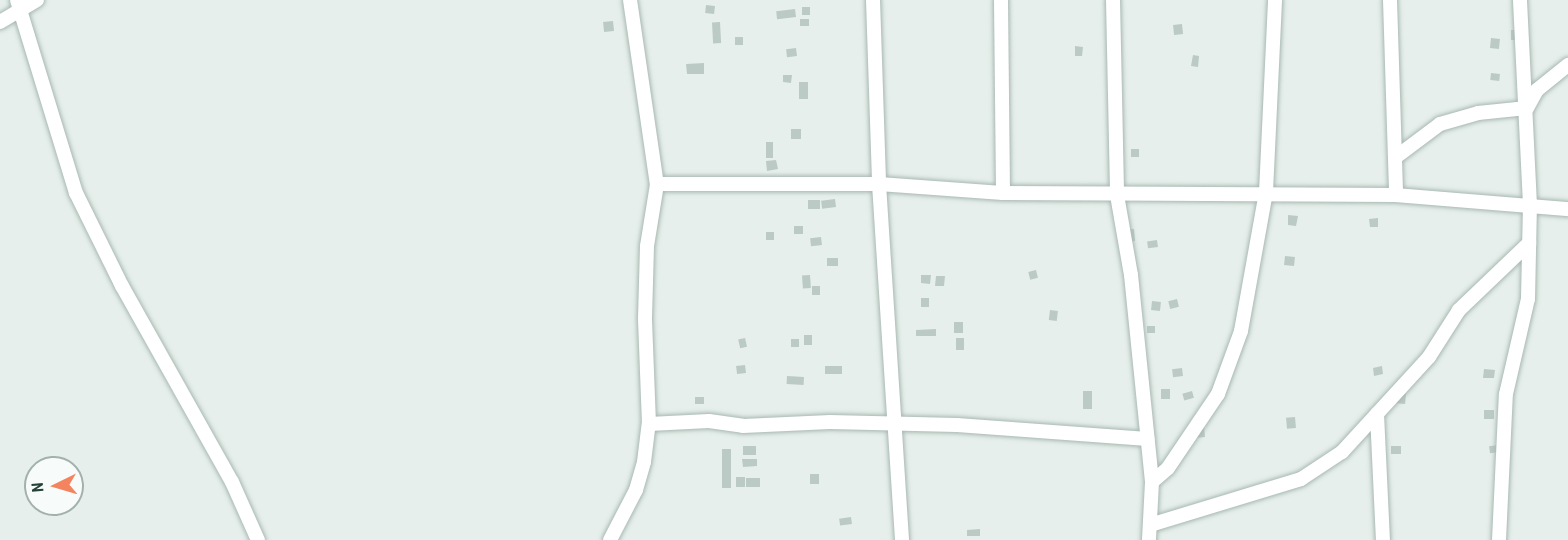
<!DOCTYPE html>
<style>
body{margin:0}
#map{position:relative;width:1568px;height:540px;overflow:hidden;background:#e6efeb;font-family:"Roboto Condensed",sans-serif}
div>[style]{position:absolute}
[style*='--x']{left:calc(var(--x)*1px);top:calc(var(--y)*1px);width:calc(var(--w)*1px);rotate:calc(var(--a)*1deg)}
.building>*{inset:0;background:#bbcac4;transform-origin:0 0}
.roads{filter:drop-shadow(0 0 2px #a8b8b2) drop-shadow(0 0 2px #a8b8b2)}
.minor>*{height:14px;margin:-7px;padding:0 7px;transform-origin:7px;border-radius:7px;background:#fff}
span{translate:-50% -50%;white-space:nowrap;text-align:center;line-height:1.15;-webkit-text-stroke:6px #f7fbf9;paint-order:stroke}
.north{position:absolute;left:24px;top:456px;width:60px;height:60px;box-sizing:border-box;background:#f7fbf9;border:2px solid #a3b1ad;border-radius:50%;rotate:265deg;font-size:16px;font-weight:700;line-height:24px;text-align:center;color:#24423a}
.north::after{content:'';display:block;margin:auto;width:21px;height:27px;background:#f4845f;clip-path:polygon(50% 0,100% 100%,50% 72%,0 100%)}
</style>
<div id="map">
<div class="building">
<i style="left:706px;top:5px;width:9px;height:8px;rotate:6deg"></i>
<i style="left:802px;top:7px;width:8px;height:8px"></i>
<i style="left:795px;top:9px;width:8px;height:19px;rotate:83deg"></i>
<i style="left:800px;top:19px;width:9px;height:7px"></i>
<i style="left:613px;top:21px;width:10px;height:10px;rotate:84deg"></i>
<i style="left:720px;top:22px;width:21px;height:8px;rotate:87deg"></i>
<i style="left:1182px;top:24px;width:10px;height:9px;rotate:84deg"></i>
<i style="left:1511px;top:30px;width:7px;height:10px"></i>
<i style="left:735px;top:37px;width:8px;height:8px"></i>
<i style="left:1491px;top:38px;width:9px;height:10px;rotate:6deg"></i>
<i style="clip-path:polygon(1075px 46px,1083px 47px,1082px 56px,1075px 56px)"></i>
<i style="left:796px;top:48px;width:8px;height:10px;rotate:83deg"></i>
<i style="clip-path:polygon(1193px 55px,1199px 56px,1198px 67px,1191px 66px)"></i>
<i style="clip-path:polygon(704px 63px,704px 74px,687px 74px,686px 64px)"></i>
<i style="left:1491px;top:73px;width:9px;height:7px;rotate:6deg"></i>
<i style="clip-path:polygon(783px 75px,792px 75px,791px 83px,783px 82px)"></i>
<i style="left:799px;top:82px;width:9px;height:17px"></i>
<i style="left:791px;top:129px;width:10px;height:10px"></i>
<i style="left:766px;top:142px;width:7px;height:16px"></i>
<i style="left:1131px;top:149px;width:8px;height:8px"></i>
<i style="clip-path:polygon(776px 160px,778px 169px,767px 171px,766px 161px)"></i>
<i style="left:835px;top:199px;width:8px;height:14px;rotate:83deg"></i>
<i style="left:820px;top:200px;width:9px;height:12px;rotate:90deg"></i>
<i style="clip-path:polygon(1288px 215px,1298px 216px,1296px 226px,1288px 225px)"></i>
<i style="clip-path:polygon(1378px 218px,1378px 227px,1370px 227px,1369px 219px)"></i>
<i style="left:794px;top:226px;width:9px;height:8px"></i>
<i style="left:1134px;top:229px;width:12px;height:8px;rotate:85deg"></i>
<i style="left:766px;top:232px;width:8px;height:8px"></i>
<i style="left:821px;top:237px;width:8px;height:11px;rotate:83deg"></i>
<i style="left:1157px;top:240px;width:7px;height:10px;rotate:82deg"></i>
<i style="left:1285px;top:256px;width:10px;height:9px;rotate:6deg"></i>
<i style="left:827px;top:258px;width:11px;height:8px"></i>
<i style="left:1036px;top:270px;width:8px;height:8px;rotate:76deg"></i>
<i style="left:810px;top:275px;width:13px;height:8px;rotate:86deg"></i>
<i style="clip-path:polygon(921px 275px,931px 275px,930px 284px,921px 283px)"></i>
<i style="clip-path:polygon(936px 276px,945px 276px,944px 286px,935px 286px)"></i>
<i style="left:820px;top:286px;width:9px;height:8px;rotate:90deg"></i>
<i style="left:921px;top:298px;width:8px;height:9px"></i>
<i style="left:1177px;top:299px;width:8px;height:9px;rotate:76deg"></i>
<i style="left:1152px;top:301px;width:9px;height:9px;rotate:6deg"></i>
<i style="left:1050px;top:310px;width:8px;height:10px;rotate:7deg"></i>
<i style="left:954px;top:322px;width:9px;height:11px"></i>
<i style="left:1147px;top:326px;width:8px;height:7px"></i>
<i style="clip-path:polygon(936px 329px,936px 336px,916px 336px,916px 330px)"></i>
<i style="left:804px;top:335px;width:8px;height:10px"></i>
<i style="left:745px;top:338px;width:9px;height:7px;rotate:77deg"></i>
<i style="left:956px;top:338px;width:8px;height:12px"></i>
<i style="left:791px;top:339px;width:8px;height:8px"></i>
<i style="left:745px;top:365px;width:8px;height:9px;rotate:83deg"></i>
<i style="left:842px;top:366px;width:8px;height:17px;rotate:90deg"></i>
<i style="clip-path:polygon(1382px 366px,1383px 374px,1374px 376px,1373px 368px)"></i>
<i style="left:1182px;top:368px;width:8px;height:10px;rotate:83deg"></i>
<i style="clip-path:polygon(1484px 369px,1495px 370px,1494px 378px,1483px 378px)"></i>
<i style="left:787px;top:376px;width:17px;height:8px;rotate:3deg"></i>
<i style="left:1161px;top:389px;width:9px;height:10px"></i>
<i style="left:1083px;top:391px;width:9px;height:18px"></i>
<i style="left:1192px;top:391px;width:7px;height:10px;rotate:74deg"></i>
<i style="left:1395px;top:393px;width:11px;height:10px;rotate:5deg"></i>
<i style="left:695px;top:397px;width:9px;height:7px"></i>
<i style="left:1484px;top:410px;width:10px;height:9px"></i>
<i style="left:1295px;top:417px;width:11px;height:9px;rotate:85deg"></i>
<i style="clip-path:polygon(1204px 427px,1205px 437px,1194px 438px)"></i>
<i style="left:1498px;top:445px;width:7px;height:9px;rotate:82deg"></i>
<i style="left:756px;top:446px;width:9px;height:13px;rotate:90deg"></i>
<i style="left:1391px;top:446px;width:10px;height:8px"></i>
<i style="left:722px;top:449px;width:9px;height:39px"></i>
<i style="clip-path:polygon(742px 459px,757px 459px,757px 466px,743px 467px)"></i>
<i style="left:810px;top:474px;width:9px;height:10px"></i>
<i style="left:745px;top:477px;width:10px;height:9px;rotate:90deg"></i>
<i style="left:746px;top:478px;width:14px;height:9px"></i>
<i style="left:851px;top:517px;width:7px;height:12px;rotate:82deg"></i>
<i style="clip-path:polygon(980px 529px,980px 536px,967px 536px,967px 530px)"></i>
</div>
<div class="roads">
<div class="minor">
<i style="--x:17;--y:0;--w:202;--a:73"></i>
<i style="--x:76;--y:193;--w:104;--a:63.7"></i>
<i style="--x:122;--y:286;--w:225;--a:60.7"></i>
<i style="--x:232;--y:482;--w:64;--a:65.9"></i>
<i style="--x:630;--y:0;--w:186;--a:81.7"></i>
<i style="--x:657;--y:184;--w:222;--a:0"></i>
<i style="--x:879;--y:184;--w:124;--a:4.2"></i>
<i style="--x:1003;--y:193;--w:393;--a:0.3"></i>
<i style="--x:1396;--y:195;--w:173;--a:4.7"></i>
<i style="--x:873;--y:0;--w:184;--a:88.1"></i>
<i style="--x:879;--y:184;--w:357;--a:86.3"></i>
<i style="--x:1001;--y:0;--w:193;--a:89.4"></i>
<i style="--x:1113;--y:0;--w:195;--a:88.8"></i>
<i style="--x:1117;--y:195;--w:81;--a:80.1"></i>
<i style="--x:1131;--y:275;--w:208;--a:84.2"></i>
<i style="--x:1152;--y:482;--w:58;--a:93"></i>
<i style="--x:1390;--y:0;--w:195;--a:88.2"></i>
<i style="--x:0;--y:22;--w:43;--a:-30.7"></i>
<i style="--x:1396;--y:157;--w:55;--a:-36.9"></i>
<i style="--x:1440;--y:124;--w:40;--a:-16"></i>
<i style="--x:1478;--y:113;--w:49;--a:-5.8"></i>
<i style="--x:1527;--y:108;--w:21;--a:-61"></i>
<i style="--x:1537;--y:90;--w:40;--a:-39"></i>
<i style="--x:1377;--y:414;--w:126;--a:87.3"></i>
<i style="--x:649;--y:424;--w:60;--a:-2.9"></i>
<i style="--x:709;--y:421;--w:34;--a:8"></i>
<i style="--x:743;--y:426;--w:87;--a:-2.6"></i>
<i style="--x:830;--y:422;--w:127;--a:1.4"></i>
<i style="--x:957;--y:425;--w:191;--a:4.2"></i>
<i style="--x:1152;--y:482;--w:21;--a:-41"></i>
<i style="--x:1168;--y:468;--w:89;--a:-56"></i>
<i style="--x:1218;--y:394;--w:67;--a:-69.9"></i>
<i style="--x:1241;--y:331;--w:141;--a:-79.8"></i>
<i style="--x:1266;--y:192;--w:192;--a:-87.3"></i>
<i style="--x:1150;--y:525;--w:158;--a:-16.9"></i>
<i style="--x:1301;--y:479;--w:49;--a:-33.4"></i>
<i style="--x:1342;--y:452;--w:129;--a:-47.5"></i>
<i style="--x:1429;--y:357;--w:56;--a:-57.4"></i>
<i style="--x:1459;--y:310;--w:97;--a:-43.7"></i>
<i style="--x:610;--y:540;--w:56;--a:-62.5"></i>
<i style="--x:636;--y:490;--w:29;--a:-74"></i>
<i style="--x:644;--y:462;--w:38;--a:-83"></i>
<i style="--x:649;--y:424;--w:106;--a:-92.2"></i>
<i style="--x:645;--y:318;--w:72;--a:-88.4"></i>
<i style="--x:647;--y:246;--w:63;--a:-80.8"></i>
<i style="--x:1499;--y:540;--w:146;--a:-87.3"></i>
<i style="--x:1506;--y:394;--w:98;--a:-77"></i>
<i style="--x:1528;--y:299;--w:94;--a:-88.8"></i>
<i style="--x:1530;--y:205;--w:205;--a:-92.8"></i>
</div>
</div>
<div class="north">N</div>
</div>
